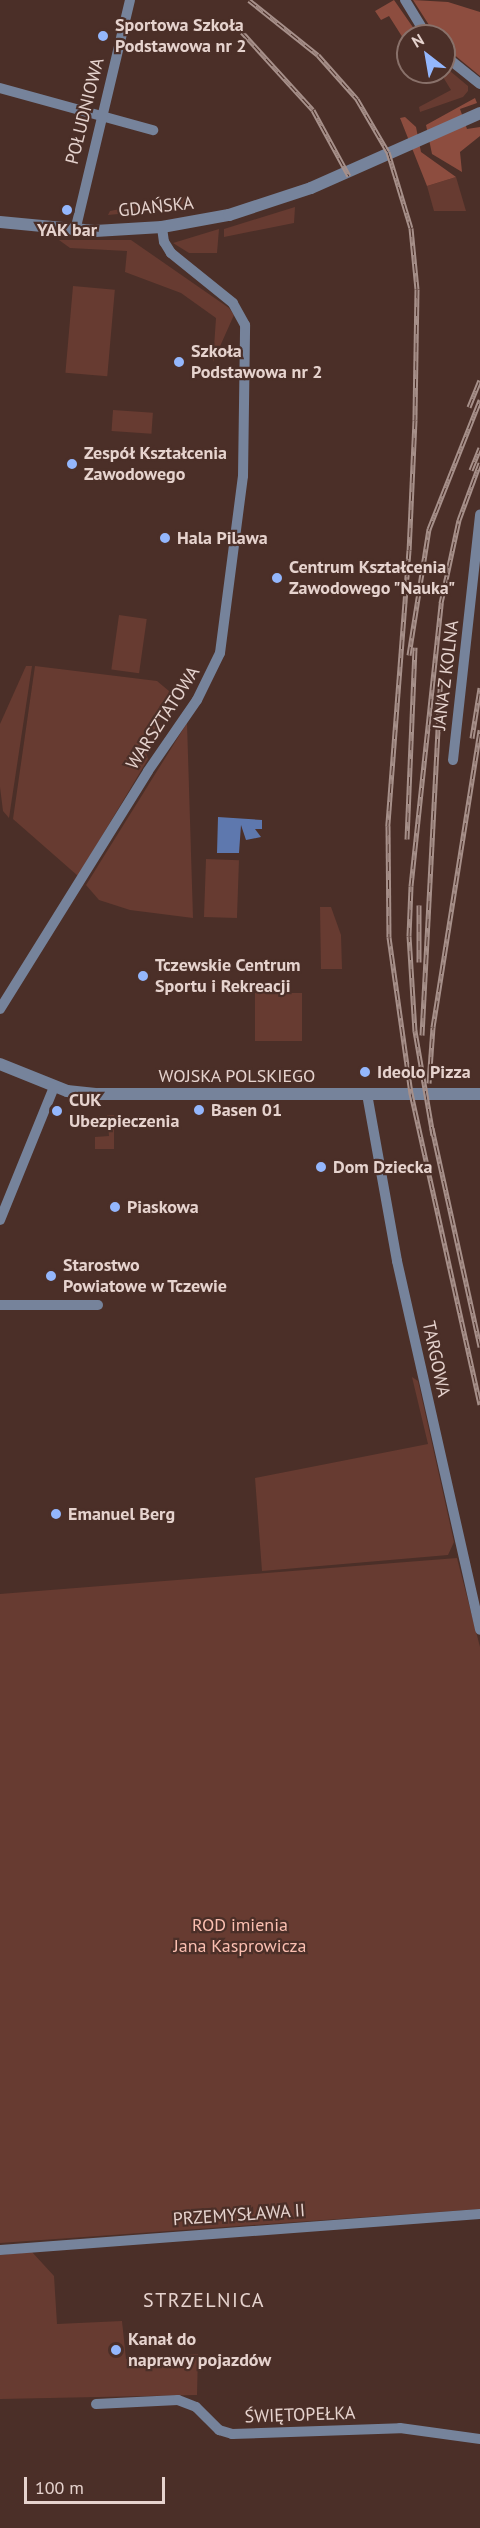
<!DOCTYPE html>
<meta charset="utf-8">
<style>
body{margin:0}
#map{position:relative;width:480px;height:2528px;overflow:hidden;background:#4b2f28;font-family:"PT Sans",sans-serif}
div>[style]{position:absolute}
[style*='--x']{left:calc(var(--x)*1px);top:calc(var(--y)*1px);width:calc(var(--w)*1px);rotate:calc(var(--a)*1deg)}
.green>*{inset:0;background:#673b31;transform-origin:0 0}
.forest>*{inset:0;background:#8d4d3f}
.water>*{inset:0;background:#5e78ae}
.minor>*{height:10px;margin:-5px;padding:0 5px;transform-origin:5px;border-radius:5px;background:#76839b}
.tertiary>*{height:12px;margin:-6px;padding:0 6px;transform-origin:6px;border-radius:6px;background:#76839b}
.rail>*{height:5px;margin-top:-2.5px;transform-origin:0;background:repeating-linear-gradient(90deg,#4b2f28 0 9px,#a7908a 0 18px);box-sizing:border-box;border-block:2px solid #a7908a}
.dots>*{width:16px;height:16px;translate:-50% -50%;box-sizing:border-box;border:3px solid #4b2f28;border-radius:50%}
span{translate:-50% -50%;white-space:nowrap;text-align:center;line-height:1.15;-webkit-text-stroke:4.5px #4b2f28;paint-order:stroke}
.poi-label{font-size:18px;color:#e6d3ce;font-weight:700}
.left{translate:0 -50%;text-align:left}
.street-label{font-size:18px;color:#e6d3ce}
.park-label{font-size:18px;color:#fbbfb1}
.neighbourhood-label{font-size:20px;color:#e6d3ce;letter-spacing:1.5px}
.north{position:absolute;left:396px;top:24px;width:60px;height:60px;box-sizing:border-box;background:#4b2f28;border:2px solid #89716a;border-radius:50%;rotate:329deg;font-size:16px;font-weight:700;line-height:24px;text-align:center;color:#e6d3ce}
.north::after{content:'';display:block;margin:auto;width:21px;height:27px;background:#94b7fd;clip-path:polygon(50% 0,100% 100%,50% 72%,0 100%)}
.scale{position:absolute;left:24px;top:2477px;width:141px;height:27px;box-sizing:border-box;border:3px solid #e6d3ce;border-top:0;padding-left:8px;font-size:18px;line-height:21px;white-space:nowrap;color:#e6d3ce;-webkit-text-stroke:4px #4b2f28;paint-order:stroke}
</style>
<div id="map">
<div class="green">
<i style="clip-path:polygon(444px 66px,468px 86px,468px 91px,463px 97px,420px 112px,419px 107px,451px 90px,440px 72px,444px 72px)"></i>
<i style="clip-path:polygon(456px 177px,466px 211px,434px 211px,427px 186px)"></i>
<i style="clip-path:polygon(185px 196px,183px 208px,108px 215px,110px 211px)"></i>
<i style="clip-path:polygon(295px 207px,294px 223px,224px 237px,224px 229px)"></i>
<i style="clip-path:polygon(219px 229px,217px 253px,189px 253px,173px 243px)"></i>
<i style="clip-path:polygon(59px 240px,131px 240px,229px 308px,234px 315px,213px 362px,216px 318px,181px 293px,125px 272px,127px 251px,70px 248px)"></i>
<i style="left:73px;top:286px;width:42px;height:87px;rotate:5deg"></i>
<i style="left:113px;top:410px;width:40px;height:21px;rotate:4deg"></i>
<i style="left:119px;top:615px;width:28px;height:55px;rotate:8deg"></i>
<i style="clip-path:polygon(26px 666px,32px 666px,9px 818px,3px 811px,0 787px,0 724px)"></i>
<i style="clip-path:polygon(35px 666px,157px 681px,169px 691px,167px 705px,145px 749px,148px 759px,78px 876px,13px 819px)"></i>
<i style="clip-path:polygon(187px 723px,193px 918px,130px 910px,99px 900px,86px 885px)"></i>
<i style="left:206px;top:859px;width:33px;height:58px;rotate:2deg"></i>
<i style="clip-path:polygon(320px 907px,331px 907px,341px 935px,342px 969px,321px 969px)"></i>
<i style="left:302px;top:993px;width:48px;height:47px;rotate:90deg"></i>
<i style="clip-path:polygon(107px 1115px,114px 1115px,114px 1149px,95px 1149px,95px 1137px,109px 1136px)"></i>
<i style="clip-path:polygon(412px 1377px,418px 1381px,454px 1542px,448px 1555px,262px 1571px,255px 1478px,428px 1444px)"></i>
<i style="clip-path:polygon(457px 1558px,480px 1647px,480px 2209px,0 2243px,0 1594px)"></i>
<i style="clip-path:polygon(32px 2252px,54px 2276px,57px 2324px,122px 2321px,126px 2359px,198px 2354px,197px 2395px,0 2399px,0 2255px)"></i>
</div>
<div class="forest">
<i style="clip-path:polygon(394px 0,419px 36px,408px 36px,408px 46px,389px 16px,381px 20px,375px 11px)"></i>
<i style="clip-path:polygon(413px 0,448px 2px,480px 12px,480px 76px,446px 48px,444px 36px,436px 36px)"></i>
<i style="clip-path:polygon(475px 98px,477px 103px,460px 109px,467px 129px,480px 127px,480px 136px,460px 152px,462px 172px,432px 154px,426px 125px)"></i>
<i style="clip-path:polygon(405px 117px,416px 127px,421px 152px,456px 177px,427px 186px,400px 118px)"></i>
</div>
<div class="water">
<i style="clip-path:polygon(218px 817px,262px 820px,262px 829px,255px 829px,261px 837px,246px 840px,241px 825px,239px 853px,217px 853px)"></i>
</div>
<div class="minor">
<i style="--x:405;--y:0;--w:42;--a:58.6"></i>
<i style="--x:444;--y:55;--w:46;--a:38.9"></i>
<i style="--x:0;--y:88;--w:159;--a:15.4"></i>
<i style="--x:75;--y:231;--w:237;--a:-76.6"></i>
<i style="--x:453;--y:760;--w:247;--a:-83.7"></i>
<i style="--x:0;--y:1009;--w:280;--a:-58.1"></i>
<i style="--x:148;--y:771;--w:86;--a:-55.4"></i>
<i style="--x:197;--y:700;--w:52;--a:-63.9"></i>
<i style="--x:220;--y:653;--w:178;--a:-82.6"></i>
<i style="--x:243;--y:476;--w:151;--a:-89.2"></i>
<i style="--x:245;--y:325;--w:25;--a:-119"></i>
<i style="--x:233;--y:303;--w:80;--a:-141.1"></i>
<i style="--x:171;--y:253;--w:13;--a:-122"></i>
<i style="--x:164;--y:242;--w:15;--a:-98"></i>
<i style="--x:367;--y:1094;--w:170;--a:79.8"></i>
<i style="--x:397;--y:1261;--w:378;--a:77.3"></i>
<i style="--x:0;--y:1220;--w:144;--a:-67.9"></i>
<i style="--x:0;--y:1305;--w:98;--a:0"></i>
<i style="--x:0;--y:2250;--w:481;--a:-4.3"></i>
<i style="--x:96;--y:2404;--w:82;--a:-2.8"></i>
<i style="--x:178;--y:2400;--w:19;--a:21"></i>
<i style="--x:196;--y:2407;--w:33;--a:45"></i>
<i style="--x:219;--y:2430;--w:14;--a:17"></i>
<i style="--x:232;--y:2434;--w:168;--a:-2"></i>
<i style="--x:400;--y:2428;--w:81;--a:7.8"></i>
</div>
<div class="tertiary">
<i style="--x:0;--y:222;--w:95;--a:5.4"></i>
<i style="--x:95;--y:231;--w:67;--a:-3.4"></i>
<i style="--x:162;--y:227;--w:68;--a:-10.2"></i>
<i style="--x:229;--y:215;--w:86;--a:-18.2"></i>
<i style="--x:311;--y:188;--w:185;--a:-23.9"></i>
<i style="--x:0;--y:1064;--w:72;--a:21.9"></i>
<i style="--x:67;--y:1091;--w:31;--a:6"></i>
<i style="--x:98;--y:1094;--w:382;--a:0"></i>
</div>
<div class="rail">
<i style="--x:249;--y:0;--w:88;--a:38.6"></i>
<i style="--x:318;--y:55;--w:59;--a:48.4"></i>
<i style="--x:357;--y:99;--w:61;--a:59.7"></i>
<i style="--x:388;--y:152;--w:79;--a:73.2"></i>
<i style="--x:411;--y:228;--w:61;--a:84.4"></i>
<i style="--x:417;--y:289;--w:131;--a:90.9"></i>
<i style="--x:415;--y:420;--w:130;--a:92.6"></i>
<i style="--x:409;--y:550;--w:277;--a:94.4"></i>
<i style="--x:388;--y:826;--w:111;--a:89.5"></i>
<i style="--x:389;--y:937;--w:158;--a:82"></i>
<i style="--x:411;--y:1093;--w:319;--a:77.5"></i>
<i style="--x:242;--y:32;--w:105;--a:47.7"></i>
<i style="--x:313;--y:110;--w:75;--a:61.4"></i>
<i style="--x:469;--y:407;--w:29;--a:-68"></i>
<i style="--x:471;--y:470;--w:24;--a:-68"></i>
<i style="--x:409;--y:655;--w:128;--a:-81"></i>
<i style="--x:429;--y:529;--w:139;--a:-68.4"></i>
<i style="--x:472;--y:738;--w:51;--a:-80.9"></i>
<i style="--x:407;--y:839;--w:192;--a:-87.6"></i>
<i style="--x:419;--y:905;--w:57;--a:90"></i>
<i style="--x:422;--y:1035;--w:358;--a:-87"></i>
<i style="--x:429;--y:1083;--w:56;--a:-85.9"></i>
<i style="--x:433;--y:1027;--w:301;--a:-81"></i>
<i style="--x:432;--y:1128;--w:224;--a:77.6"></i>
<i style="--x:433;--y:1135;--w:106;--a:-99.8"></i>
<i style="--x:415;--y:1031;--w:95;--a:-93.6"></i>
<i style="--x:409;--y:936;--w:50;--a:-87.7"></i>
<i style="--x:411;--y:886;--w:285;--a:-83.9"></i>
<i style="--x:441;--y:603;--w:85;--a:-77.8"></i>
<i style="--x:459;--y:520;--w:61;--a:-69.8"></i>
</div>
<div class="dots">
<i style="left:103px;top:36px;background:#94b7fd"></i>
<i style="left:67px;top:210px;background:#94b7fd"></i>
<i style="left:179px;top:362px;background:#94b7fd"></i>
<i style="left:72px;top:464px;background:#94b7fd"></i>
<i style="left:165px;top:538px;background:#94b7fd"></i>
<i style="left:277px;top:578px;background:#94b7fd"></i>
<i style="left:143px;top:976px;background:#94b7fd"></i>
<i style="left:365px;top:1072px;background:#94b7fd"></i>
<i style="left:199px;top:1110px;background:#94b7fd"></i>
<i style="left:57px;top:1111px;background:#94b7fd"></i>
<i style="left:321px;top:1167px;background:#94b7fd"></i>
<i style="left:115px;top:1207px;background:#94b7fd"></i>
<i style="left:51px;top:1276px;background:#94b7fd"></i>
<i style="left:56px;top:1514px;background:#94b7fd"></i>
<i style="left:116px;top:2350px;background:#94b7fd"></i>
</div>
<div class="poi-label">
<span class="left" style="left:115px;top:36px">Sportowa Szkoła<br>Podstawowa nr 2</span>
<span style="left:67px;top:230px">YAK bar</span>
<span class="left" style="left:191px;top:362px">Szkoła<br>Podstawowa nr 2</span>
<span class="left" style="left:84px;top:464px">Zespół Kształcenia<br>Zawodowego</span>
<span class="left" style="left:177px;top:538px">Hala Pilawa</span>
<span class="left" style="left:289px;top:578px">Centrum Kształcenia<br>Zawodowego "Nauka"</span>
<span class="left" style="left:155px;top:976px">Tczewskie Centrum<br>Sportu i Rekreacji</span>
<span class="left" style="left:377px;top:1072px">Ideolo Pizza</span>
<span class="left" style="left:69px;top:1111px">CUK<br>Ubezpieczenia</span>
<span class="left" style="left:211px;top:1110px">Basen 01</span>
<span class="left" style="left:333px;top:1167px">Dom Dziecka</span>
<span class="left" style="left:127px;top:1207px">Piaskowa</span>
<span class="left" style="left:63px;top:1276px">Starostwo<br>Powiatowe w Tczewie</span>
<span class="left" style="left:68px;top:1514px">Emanuel Berg</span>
<span class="left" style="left:128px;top:2350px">Kanał do<br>naprawy pojazdów</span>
</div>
<div class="street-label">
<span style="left:85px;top:111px;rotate:-76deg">POŁUDNIOWA</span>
<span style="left:156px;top:207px;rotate:-6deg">GDAŃSKA</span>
<span style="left:446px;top:675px;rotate:-83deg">JANA Z KOLNA</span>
<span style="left:163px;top:718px;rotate:-57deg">WARSZTATOWA</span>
<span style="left:237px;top:1076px">WOJSKA POLSKIEGO</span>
<span style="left:436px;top:1359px;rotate:78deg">TARGOWA</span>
<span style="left:239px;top:2215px;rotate:-4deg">PRZEMYSŁAWA II</span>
<span style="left:300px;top:2415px;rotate:-2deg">ŚWIĘTOPEŁKA</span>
</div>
<div class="park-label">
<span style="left:240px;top:1936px">ROD imienia<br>Jana Kasprowicza</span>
</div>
<div class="neighbourhood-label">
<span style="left:204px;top:2300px">STRZELNICA</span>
</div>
<div class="north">N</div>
<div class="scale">100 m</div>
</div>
